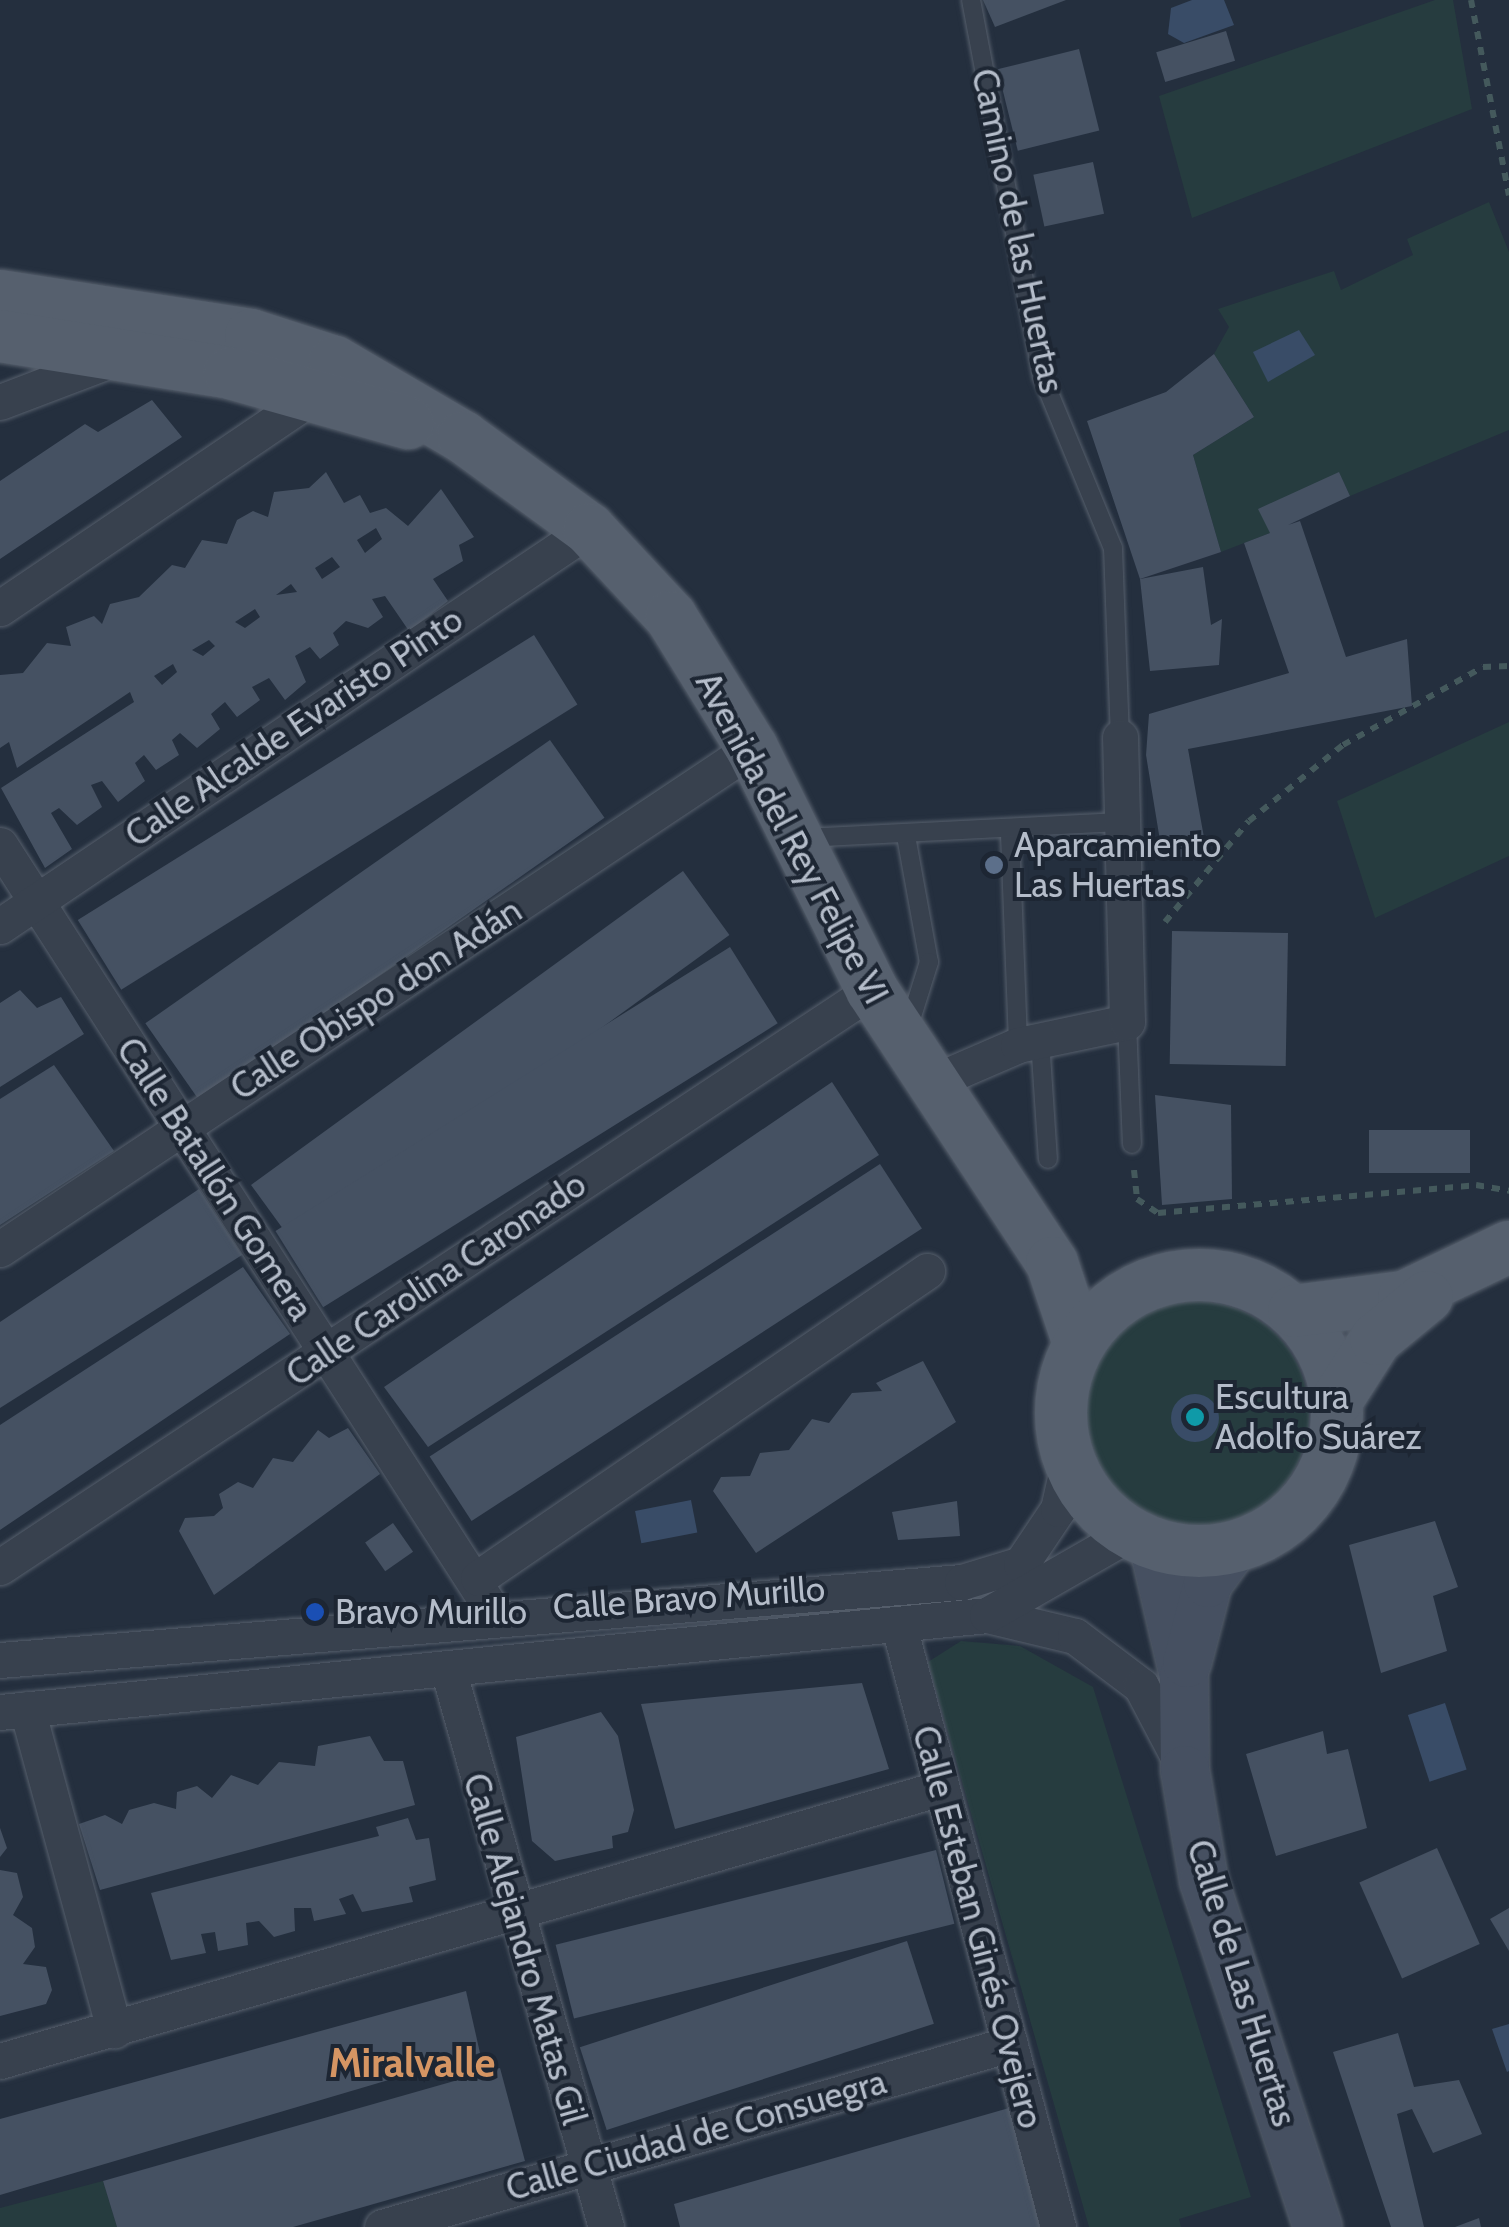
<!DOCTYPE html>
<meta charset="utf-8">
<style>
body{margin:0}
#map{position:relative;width:1509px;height:2227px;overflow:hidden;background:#242f3e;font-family:Cabin,sans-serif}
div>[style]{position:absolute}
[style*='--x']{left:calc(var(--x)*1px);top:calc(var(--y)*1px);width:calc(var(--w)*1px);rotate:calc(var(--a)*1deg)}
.green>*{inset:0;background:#263c3f}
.round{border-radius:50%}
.water>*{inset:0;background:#394c67;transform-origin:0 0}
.building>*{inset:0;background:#455162;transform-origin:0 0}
.path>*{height:6px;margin-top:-3px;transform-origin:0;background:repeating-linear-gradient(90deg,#44595c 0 8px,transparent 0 16px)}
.roads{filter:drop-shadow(0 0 2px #565f6c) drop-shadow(0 0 2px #565f6c)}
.lane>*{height:18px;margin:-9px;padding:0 9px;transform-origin:9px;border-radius:9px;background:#38414e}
.street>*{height:35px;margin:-17.5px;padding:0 17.5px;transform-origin:17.5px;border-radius:17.5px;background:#38414e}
.secondary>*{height:48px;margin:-24px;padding:0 24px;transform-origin:24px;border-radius:24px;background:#465061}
.primary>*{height:52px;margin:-26px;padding:0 26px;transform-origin:26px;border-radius:26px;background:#56606e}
.primary>.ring{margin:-26px;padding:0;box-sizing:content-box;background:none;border:52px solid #56606e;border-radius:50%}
.dots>*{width:28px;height:28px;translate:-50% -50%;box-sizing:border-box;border:5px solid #1d2633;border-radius:50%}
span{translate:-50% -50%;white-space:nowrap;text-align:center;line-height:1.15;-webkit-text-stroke:8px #1d2633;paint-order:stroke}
.street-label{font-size:35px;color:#b4bcc9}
.poi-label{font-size:35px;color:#b4bcc9}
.left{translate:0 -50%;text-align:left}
.quarter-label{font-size:40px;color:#d59563;font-weight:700}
</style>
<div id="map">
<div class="green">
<i style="clip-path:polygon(1435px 0,1453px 0,1472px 109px,1192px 218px,1159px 96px)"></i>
<i style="clip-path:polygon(1489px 202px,1509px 252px,1509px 430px,1350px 496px,1339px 473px,1270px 533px,1221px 552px,1193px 455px,1254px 417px,1214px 354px,1229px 327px,1218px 309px,1334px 271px,1341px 290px,1413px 255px,1407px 239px)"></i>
<i style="clip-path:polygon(1509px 722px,1509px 856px,1375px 918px,1337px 801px)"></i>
<i class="round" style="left:1083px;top:1301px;width:226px;height:226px"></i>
<i style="clip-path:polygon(961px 1641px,1020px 1646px,1093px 1687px,1251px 2197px,1179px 2219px,1181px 2227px,1089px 2227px,928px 1662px)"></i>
<i style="clip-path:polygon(103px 2181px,117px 2227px,0 2227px,0 2208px)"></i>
</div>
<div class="water">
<i style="clip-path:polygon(1192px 0,1224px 0,1234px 25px,1184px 43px,1168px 34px,1171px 8px)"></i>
<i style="clip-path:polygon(1299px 330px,1315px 355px,1268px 382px,1253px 352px)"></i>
<i class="round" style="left:1171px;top:1394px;width:48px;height:48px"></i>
<i style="left:691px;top:1500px;width:33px;height:57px;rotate:79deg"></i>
<i style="left:1445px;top:1703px;width:70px;height:39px;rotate:72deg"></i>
<i style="clip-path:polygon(1509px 2024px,1509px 2071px,1507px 2072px,1492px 2029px)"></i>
</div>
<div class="building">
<i style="clip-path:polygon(983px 0,1066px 0,995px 27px)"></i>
<i style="left:1226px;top:31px;width:31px;height:73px;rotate:73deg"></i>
<i style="left:1079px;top:49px;width:84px;height:84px;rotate:76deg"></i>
<i style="left:1093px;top:162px;width:53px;height:61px;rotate:78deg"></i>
<i style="clip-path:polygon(1214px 354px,1254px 417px,1193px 455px,1221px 552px,1140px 579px,1087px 421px,1166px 392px)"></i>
<i style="clip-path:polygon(152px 400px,182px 437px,0 559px,0 481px,85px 424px,98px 432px)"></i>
<i style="clip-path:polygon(evenodd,326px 472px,344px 503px,360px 495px,370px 513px,386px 508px,408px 526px,441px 489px,474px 537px,459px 545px,463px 561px,433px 579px,448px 601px,409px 631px,385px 596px,372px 599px,383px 617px,368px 628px,346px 621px,333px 633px,339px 645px,320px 659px,310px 647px,295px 656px,306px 682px,285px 700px,269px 678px,252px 687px,260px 700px,237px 717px,225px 702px,211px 714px,220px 729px,197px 748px,180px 733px,172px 740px,179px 755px,156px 770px,144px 755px,135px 763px,145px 781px,118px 802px,102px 781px,91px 785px,102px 807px,77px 825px,59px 808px,51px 813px,72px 849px,45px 868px,1px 788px,134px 702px,130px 692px,17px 768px,9px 742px,0 748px,0 675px,23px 673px,47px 643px,71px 646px,66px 627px,94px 616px,102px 624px,110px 604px,139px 597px,172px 565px,185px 568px,202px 540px,227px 544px,237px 520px,253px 511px,268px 517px,274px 492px,309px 488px,326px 472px,376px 528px,382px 539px,365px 553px,357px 540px,376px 528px,326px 472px,332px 557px,340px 567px,322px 579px,315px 568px,332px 557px,326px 472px,291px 584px,297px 592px,276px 595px,291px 584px,326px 472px,255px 609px,260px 617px,245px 628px,235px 622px,255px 609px,326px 472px,209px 640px,215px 646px,203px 656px,192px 650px,209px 640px,326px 472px,173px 664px,177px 672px,162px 685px,154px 676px,173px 664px)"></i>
<i style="clip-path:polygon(1339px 472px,1350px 496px,1288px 525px,1300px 521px,1346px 657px,1407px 639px,1412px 706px,1188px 749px,1207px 854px,1163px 859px,1146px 755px,1149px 714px,1289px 673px,1244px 543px,1270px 533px,1258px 509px)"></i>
<i style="clip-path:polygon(1203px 567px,1211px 625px,1222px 619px,1219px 665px,1150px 671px,1140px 579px)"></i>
<i style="left:534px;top:635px;width:82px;height:538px;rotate:58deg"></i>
<i style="left:550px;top:740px;width:95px;height:494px;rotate:55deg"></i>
<i style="left:683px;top:871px;width:79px;height:534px;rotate:54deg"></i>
<i style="left:1288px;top:933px;width:133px;height:116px;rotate:91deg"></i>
<i style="left:730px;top:947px;width:90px;height:536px;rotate:58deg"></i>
<i style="clip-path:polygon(20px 990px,37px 1008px,61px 997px,84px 1034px,0 1087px,0 1003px)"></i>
<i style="clip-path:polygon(54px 1065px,114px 1151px,0 1225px,0 1099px)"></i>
<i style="clip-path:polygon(832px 1082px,879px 1155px,428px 1447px,384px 1387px)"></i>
<i style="clip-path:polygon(1155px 1095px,1231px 1105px,1232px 1199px,1162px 1205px)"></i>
<i style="left:1470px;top:1130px;width:43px;height:101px;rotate:90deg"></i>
<i style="left:880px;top:1164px;width:77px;height:537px;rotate:57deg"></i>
<i style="clip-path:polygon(199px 1189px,242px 1255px,0 1408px,0 1322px)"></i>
<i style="clip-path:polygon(243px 1267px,290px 1334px,0 1530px,0 1425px)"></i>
<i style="clip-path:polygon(923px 1361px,956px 1422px,756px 1553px,713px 1491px,721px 1477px,750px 1476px,760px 1453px,789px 1450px,812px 1419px,829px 1423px,852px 1393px,882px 1391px,876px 1383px)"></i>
<i style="clip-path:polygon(348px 1428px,380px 1474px,214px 1595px,179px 1531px,185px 1518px,214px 1516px,223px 1508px,219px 1494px,238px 1482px,253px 1488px,273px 1458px,293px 1462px,318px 1430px,329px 1438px)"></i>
<i style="clip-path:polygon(957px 1501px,960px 1536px,898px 1540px,892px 1512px)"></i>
<i style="clip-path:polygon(1435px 1521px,1458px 1587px,1433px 1596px,1447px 1651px,1381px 1673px,1349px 1545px)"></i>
<i style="left:393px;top:1523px;width:35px;height:34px;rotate:55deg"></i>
<i style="clip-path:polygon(862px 1683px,889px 1769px,675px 1829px,641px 1704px)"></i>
<i style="clip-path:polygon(601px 1712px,618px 1736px,634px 1810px,628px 1832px,612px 1836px,613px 1848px,555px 1861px,532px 1841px,516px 1737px)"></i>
<i style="clip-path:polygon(1323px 1731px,1327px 1754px,1348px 1749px,1367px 1828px,1276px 1856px,1246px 1754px)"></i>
<i style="clip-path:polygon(370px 1736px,384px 1761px,403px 1761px,415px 1805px,100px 1890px,79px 1824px,105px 1815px,122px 1824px,129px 1810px,154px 1803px,176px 1809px,177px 1792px,197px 1786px,212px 1798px,231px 1775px,258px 1785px,279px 1762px,315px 1766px,318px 1746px)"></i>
<i style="clip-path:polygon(408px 1818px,416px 1840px,429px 1838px,436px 1880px,409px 1887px,413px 1902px,362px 1912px,353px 1894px,339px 1899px,346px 1914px,314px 1921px,311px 1908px,294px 1908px,295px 1931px,274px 1937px,259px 1921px,246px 1923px,248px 1945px,218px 1951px,215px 1932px,201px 1934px,206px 1953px,171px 1960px,151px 1893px,379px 1836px,376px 1827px)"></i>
<i style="clip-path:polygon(0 1828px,7px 1848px,0 1857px)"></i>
<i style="left:1437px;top:1848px;width:105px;height:85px;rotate:66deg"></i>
<i style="left:936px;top:1850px;width:76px;height:392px;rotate:76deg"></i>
<i style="clip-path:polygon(0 1870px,17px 1873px,23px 1897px,13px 1915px,32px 1928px,35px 1947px,23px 1964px,46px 1967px,52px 1990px,46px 2004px,0 2016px)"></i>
<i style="clip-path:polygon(1509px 1908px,1509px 1951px,1490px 1919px)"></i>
<i style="left:907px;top:1941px;width:87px;height:344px;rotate:72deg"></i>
<i style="clip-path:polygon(466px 1991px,480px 2053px,0 2195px,0 2119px)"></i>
<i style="clip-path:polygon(1398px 2033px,1414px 2087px,1459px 2080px,1482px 2134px,1433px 2153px,1412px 2109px,1397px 2114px,1424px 2227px,1391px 2227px,1333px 2052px)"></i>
<i style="clip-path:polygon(500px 2068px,525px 2161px,293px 2227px,117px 2227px,103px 2181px)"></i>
<i style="clip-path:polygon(1009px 2108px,1040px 2227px,680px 2227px,674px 2204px)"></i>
<i style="clip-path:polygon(1479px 2218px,1481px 2227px,1455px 2227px)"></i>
</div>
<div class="path">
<i style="--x:1471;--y:0;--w:199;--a:79"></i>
<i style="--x:1165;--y:922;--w:131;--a:-50.3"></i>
<i style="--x:1249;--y:821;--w:121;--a:-39"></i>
<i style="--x:1343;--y:745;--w:160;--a:-29.1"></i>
<i style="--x:1483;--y:667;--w:26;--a:-2"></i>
<i style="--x:1134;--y:1170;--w:29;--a:84"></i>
<i style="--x:1137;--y:1199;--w:25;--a:34"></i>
<i style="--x:1158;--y:1213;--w:319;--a:-5"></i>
<i style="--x:1476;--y:1185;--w:34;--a:10"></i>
</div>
<div class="roads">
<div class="lane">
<i style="--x:971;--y:0;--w:383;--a:79.3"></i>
<i style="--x:1042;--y:376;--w:186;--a:67.6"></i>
<i style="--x:1113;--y:548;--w:189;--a:87.9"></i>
<i style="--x:1010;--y:834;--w:211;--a:87.8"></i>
<i style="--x:906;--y:836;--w:128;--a:79.7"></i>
<i style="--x:929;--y:962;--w:70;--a:107.4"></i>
<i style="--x:803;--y:838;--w:318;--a:-2.9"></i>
<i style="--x:1127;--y:1022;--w:122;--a:87.7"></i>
<i style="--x:1040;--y:1040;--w:119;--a:86.2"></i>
</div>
<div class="street">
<i style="--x:0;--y:402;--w:124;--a:-20.8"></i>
<i style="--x:0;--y:608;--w:373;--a:-34.1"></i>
<i style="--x:0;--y:845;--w:913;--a:57.25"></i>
<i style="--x:0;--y:926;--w:710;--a:-33.98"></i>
<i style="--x:928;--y:1084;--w:98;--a:-23.4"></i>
<i style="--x:1018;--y:1045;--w:111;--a:-11.9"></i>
<i style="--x:1127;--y:1022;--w:285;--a:-91.4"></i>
<i style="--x:0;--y:1249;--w:904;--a:-33.67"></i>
<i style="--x:0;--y:1567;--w:1046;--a:-33.49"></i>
<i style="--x:478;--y:1578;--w:544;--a:-34.36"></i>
<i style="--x:987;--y:1615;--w:90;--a:13.4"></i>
<i style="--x:1075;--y:1636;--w:83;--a:37.1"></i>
<i style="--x:1141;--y:1686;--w:90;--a:62.3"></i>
<i style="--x:899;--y:1626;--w:622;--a:75.18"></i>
<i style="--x:0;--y:1660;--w:965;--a:-4.64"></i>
<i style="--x:962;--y:1582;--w:62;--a:-17"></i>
<i style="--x:1021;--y:1564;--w:66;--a:-56.1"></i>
<i style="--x:1058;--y:1509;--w:50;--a:-77.3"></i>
<i style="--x:448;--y:1669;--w:580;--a:74.19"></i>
<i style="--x:27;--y:1709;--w:333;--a:74.8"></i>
<i style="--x:0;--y:1712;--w:992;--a:-5.61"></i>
<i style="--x:987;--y:1615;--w:165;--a:-29.8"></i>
<i style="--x:0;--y:2061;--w:980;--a:-16.18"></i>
<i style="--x:382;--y:2227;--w:654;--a:-16.25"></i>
</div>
<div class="secondary">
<i style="--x:1153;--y:1543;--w:137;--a:76.9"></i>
<i style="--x:1184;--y:1676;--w:94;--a:89.4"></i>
<i style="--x:1185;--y:1770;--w:113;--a:80.3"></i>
<i style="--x:1204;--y:1881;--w:364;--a:71.8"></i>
<i style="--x:1187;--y:1663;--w:83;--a:-75.3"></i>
<i style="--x:1208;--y:1583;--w:46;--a:-53.9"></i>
</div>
<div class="primary">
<i style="--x:0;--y:296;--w:254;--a:8.8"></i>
<i style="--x:251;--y:335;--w:88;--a:17.8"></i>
<i style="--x:335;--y:362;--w:148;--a:30.4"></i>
<i style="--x:463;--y:437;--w:156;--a:36.1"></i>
<i style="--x:589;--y:529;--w:120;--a:47"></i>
<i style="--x:671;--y:617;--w:154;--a:58.3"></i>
<i style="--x:752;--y:748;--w:270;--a:63.6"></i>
<i style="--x:872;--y:990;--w:327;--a:56.6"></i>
<i style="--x:1052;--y:1263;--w:85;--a:71.6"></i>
<i style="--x:0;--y:336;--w:233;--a:9.1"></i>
<i style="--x:230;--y:373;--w:185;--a:15.7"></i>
<i class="ring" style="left:1061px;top:1275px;width:224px;height:224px"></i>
<i style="--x:1294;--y:1311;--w:111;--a:-7.3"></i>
<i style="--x:1404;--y:1297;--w:116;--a:-25.5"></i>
<i style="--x:1337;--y:1400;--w:72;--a:-57.4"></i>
<i style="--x:1376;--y:1339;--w:66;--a:-39.5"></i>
</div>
</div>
<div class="dots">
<i style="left:994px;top:865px;background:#5c6f8a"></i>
<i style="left:1195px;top:1417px;background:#0f9aa8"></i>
<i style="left:315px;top:1612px;background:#1a4fb4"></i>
</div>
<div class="street-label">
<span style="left:1018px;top:231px;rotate:78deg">Camino de las Huertas</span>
<span style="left:294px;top:727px;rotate:-34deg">Calle Alcalde Evaristo Pinto</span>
<span style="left:792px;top:838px;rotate:62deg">Avenida del Rey Felipe VI</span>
<span style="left:376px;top:999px;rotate:-33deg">Calle Obispo don Adán</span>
<span style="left:215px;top:1179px;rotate:57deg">Calle Batallón Gomera</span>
<span style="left:436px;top:1279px;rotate:-34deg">Calle Carolina Caronado</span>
<span style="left:689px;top:1598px;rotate:-4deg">Calle Bravo Murillo</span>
<span style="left:978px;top:1927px;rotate:75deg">Calle Esteban Ginés Ovejero</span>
<span style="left:525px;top:1949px;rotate:74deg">Calle Alejandro Matas Gil</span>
<span style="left:1242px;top:1983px;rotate:73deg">Calle de Las Huertas</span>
<span style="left:696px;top:2135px;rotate:-16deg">Calle Ciudad de Consuegra</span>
</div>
<div class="poi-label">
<span class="left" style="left:1014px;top:865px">Aparcamiento<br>Las Huertas</span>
<span class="left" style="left:1215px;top:1417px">Escultura<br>Adolfo Suárez</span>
<span class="left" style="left:335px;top:1612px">Bravo Murillo</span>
</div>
<div class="quarter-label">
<span style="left:412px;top:2063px">Miralvalle</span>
</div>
</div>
